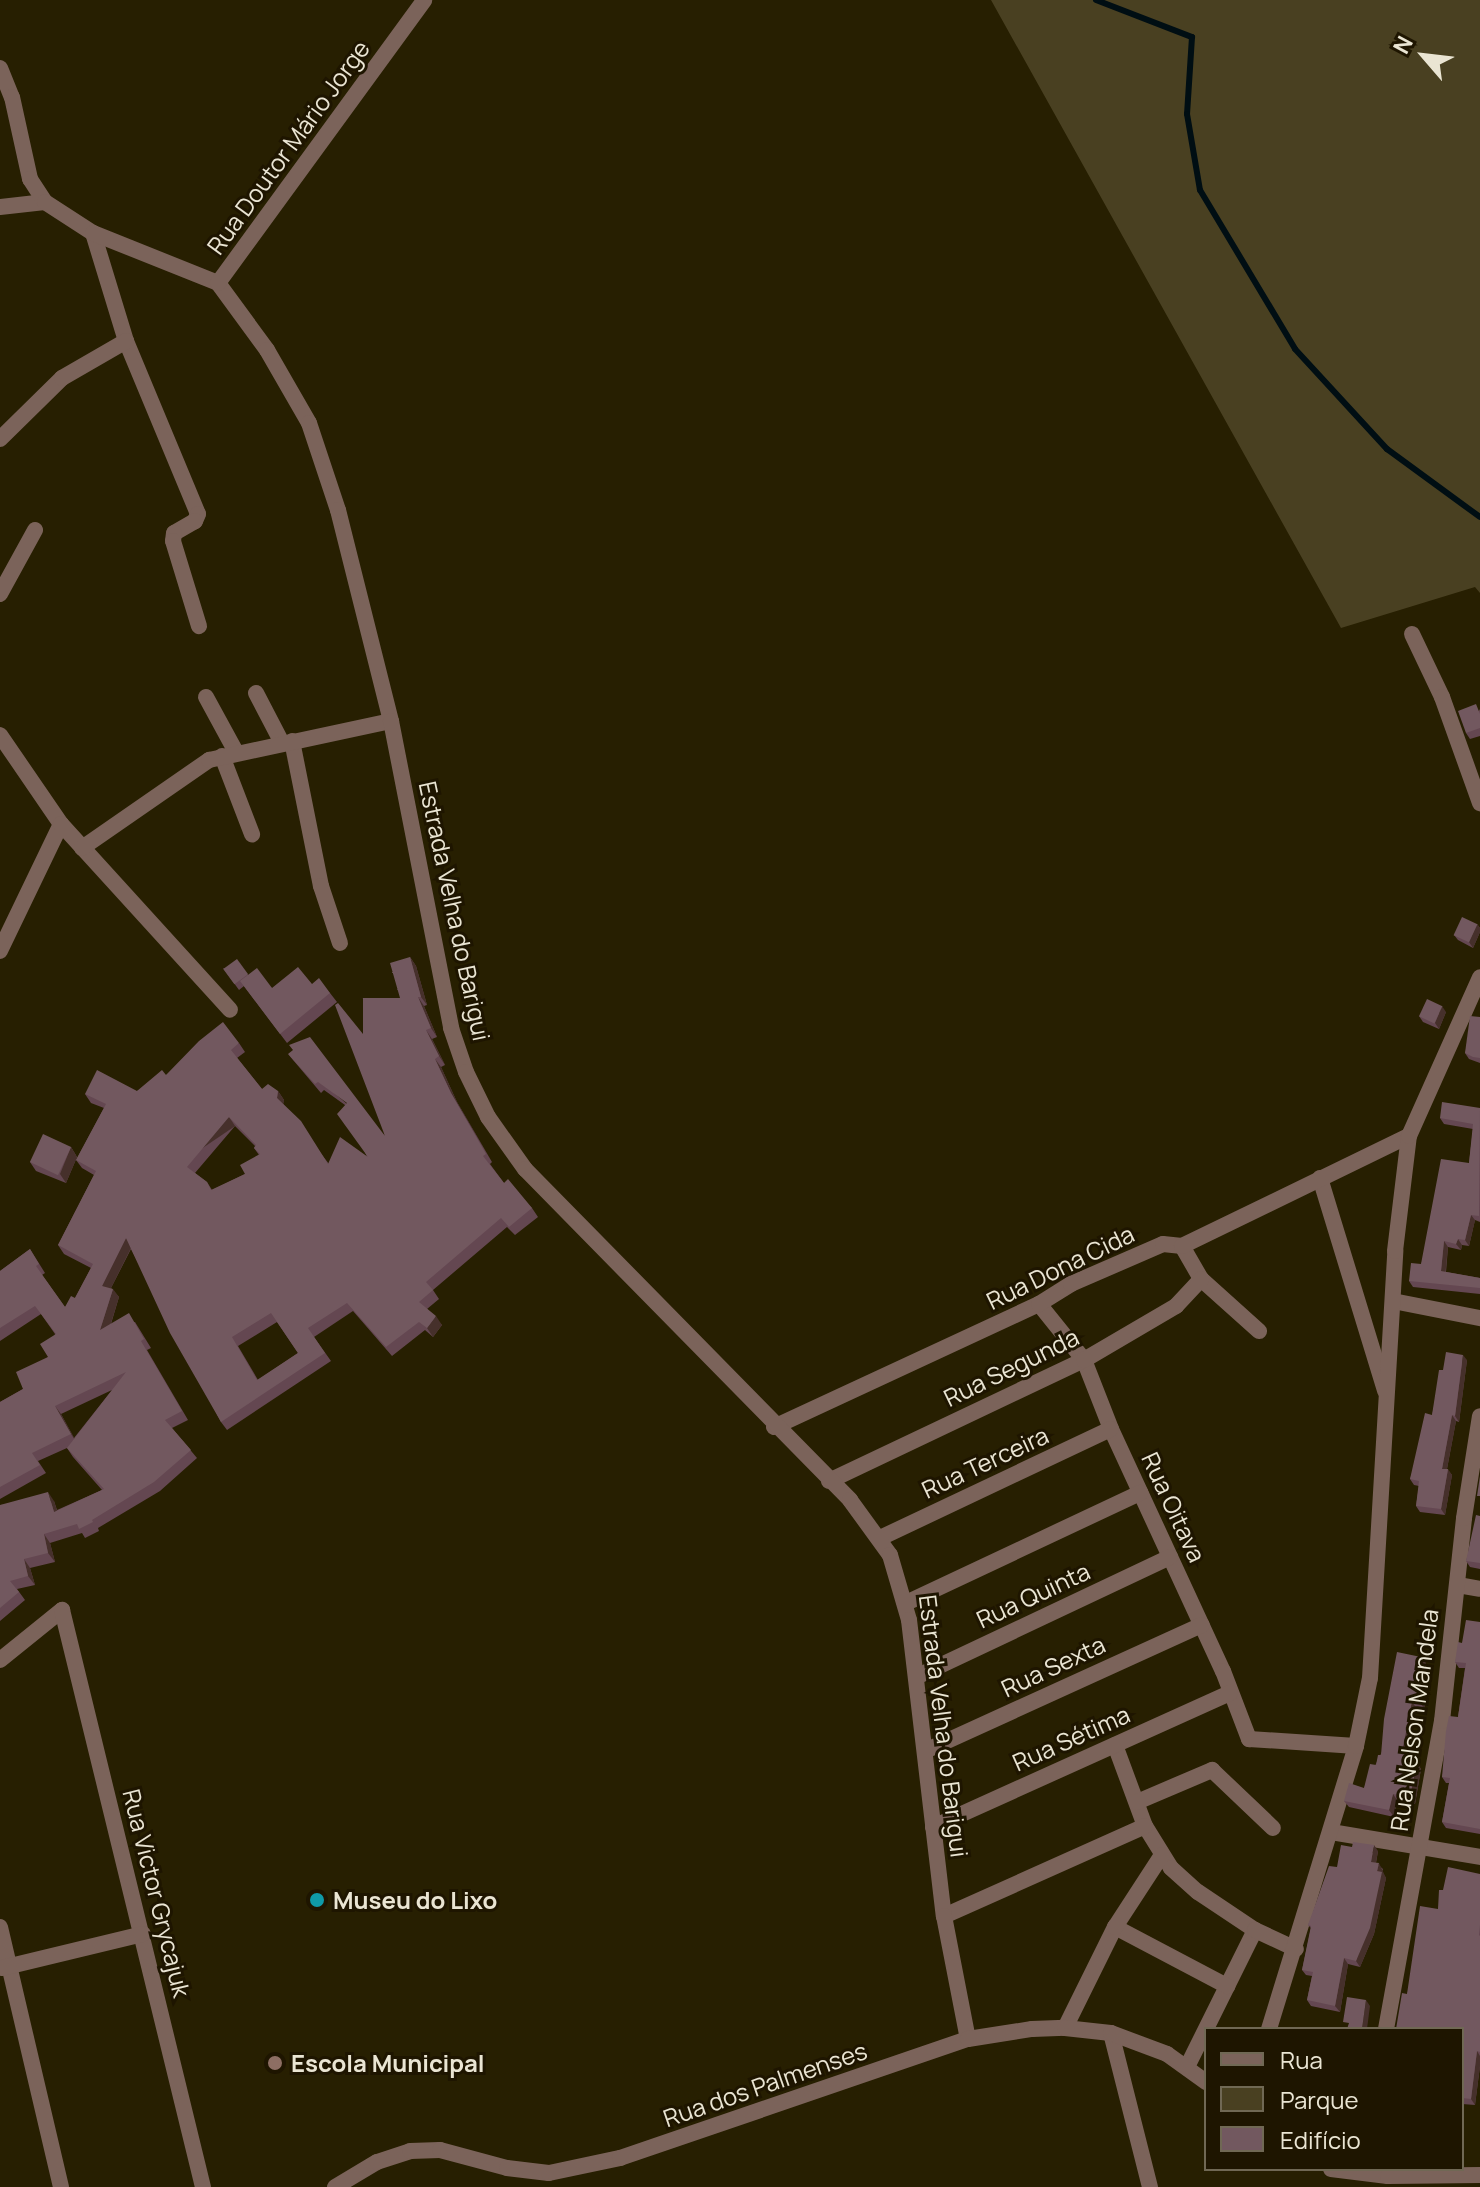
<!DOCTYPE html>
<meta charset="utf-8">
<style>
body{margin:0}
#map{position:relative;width:1480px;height:2187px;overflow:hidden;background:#271f01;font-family:Manrope,sans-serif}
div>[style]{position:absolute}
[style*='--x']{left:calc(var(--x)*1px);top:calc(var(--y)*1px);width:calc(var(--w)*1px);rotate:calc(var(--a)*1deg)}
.green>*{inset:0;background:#494021}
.stream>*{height:6px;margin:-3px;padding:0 3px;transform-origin:3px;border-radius:3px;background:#000e13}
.minor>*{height:16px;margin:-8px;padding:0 8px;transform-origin:8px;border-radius:8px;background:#7b635a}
.tertiary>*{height:16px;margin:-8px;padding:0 8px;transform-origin:8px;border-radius:8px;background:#7b635a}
.wall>*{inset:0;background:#644751}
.shaded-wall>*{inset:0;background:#46302b;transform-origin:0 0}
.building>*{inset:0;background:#72585f;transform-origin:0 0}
.dots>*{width:22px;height:22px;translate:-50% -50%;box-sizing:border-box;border:4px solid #1e1500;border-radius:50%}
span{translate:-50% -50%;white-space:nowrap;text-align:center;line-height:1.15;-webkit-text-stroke:6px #1e1500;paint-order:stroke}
.street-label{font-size:24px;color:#eae5d3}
.poi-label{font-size:24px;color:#eae5d3;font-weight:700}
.left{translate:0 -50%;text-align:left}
.legend{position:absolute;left:1204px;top:2027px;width:260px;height:144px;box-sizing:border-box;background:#1e1500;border:2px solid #706854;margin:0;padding:10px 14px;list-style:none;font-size:24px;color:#eae5d3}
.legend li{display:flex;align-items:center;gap:16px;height:40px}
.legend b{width:40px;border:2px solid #706854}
.north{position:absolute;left:1384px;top:16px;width:80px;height:80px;-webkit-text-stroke:6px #1e1500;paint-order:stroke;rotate:298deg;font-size:22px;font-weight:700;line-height:32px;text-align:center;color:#eae5d3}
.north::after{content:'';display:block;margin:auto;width:28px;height:36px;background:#eae5d3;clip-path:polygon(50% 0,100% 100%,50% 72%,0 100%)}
</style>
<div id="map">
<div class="green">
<i style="clip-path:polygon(991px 0,1480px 0,1480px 593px,1475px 587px,1341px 628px)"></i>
</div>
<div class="stream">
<i style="--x:1096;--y:0;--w:103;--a:21.1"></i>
<i style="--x:1192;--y:37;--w:77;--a:93.7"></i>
<i style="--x:1187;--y:114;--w:77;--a:80.3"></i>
<i style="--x:1200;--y:190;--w:185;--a:59.1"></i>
<i style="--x:1295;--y:349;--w:136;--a:47.4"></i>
<i style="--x:1387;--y:449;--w:115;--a:36.2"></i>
</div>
<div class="minor">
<i style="--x:0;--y:207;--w:45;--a:-6.3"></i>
<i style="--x:93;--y:233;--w:113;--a:73"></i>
<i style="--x:126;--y:341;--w:187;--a:67.4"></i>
<i style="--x:198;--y:514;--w:8;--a:113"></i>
<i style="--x:195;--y:521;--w:24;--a:150"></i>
<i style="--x:174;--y:533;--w:8;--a:97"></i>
<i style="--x:173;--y:541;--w:89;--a:73"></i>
<i style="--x:0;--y:439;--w:87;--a:-44.5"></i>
<i style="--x:62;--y:378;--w:74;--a:-30"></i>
<i style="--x:0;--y:594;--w:73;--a:-61.3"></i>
<i style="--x:1412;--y:634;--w:70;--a:64.5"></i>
<i style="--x:1442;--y:697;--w:113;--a:70.3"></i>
<i style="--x:256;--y:693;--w:56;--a:62.5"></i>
<i style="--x:206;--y:697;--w:63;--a:61.4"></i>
<i style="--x:0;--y:735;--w:108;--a:55.6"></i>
<i style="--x:61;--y:824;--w:141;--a:115.7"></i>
<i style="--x:292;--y:741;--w:148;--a:78.7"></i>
<i style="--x:321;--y:886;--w:60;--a:71.6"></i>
<i style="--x:222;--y:756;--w:84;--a:69"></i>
<i style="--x:61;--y:824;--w:251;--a:47.7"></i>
<i style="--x:82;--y:848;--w:155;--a:-34.7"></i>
<i style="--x:209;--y:760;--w:186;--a:-12.1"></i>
<i style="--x:1320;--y:1178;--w:223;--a:73"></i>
<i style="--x:1182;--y:1246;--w:38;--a:60"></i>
<i style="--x:1201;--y:1279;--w:78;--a:41.9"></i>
<i style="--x:1393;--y:1301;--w:89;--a:11.1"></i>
<i style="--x:1039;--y:1304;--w:72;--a:51.2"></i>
<i style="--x:1084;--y:1360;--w:74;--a:68.6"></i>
<i style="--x:1111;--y:1429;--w:267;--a:65.2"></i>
<i style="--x:1223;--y:1671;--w:73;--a:69.1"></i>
<i style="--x:1249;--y:1739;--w:107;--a:3.7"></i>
<i style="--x:774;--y:1427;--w:292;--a:-24.9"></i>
<i style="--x:1039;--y:1304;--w:38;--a:-32"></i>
<i style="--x:1071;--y:1284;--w:100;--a:-23.5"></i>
<i style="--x:1163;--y:1244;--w:19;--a:6"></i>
<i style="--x:1182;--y:1246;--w:252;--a:-25.9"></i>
<i style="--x:829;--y:1481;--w:282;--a:-25.4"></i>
<i style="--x:1084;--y:1360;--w:107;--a:-30.4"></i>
<i style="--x:1176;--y:1306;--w:37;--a:-47"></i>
<i style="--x:880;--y:1538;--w:255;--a:-25.3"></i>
<i style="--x:1458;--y:1585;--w:22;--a:10"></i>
<i style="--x:906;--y:1603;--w:259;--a:-25.2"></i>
<i style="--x:0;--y:1660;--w:80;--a:-38.9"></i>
<i style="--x:62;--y:1610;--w:594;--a:76.27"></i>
<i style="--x:916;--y:1677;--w:281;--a:-25.3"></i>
<i style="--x:1115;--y:1745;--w:86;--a:69.7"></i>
<i style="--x:1145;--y:1826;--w:49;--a:58.2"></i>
<i style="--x:1171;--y:1868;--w:36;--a:42"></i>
<i style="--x:1198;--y:1892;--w:69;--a:33.7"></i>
<i style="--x:1255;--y:1930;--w:153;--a:116.4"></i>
<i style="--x:925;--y:1751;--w:304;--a:-24.5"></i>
<i style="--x:1137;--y:1802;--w:82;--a:-23.1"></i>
<i style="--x:1212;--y:1770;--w:84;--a:43.6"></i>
<i style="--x:933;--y:1827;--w:326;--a:-24.3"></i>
<i style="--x:1331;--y:1832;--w:151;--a:9.5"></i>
<i style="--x:944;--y:1916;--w:220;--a:-24.1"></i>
<i style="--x:0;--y:1927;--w:267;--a:76.8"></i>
<i style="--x:1115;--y:1927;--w:127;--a:27.8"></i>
<i style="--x:1255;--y:1930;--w:45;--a:24.9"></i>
<i style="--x:2;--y:1968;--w:145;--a:-13.6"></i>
<i style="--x:1065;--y:2028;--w:113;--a:-63.7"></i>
<i style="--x:1115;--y:1927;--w:86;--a:-56.9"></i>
<i style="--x:1269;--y:2029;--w:296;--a:-72.9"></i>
<i style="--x:1356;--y:1746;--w:69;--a:-78.4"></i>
<i style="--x:1370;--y:1678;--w:428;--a:-86.6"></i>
<i style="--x:1395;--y:1251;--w:116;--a:-83.1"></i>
<i style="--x:1409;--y:1136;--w:174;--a:-65.9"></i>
<i style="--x:1386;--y:2029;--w:313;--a:-79.7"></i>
<i style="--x:1442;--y:1721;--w:204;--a:-83.8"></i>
<i style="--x:1464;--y:1518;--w:103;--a:-81.1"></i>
<i style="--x:1111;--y:2033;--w:159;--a:75.8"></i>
<i style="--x:335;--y:2187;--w:49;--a:-30.8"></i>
<i style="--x:377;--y:2162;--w:35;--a:-18"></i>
<i style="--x:410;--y:2151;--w:30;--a:-2"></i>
<i style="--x:440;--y:2150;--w:69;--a:15"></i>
<i style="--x:507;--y:2168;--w:42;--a:6.8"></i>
<i style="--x:549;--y:2173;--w:73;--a:-11.9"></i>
<i style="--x:620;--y:2158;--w:368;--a:-18.9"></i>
</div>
<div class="tertiary">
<i style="--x:0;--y:68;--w:31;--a:68"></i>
<i style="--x:12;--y:97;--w:84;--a:77.6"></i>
<i style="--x:30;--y:179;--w:27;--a:57"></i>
<i style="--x:45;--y:202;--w:57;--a:32.9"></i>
<i style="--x:93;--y:233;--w:135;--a:21.8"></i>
<i style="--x:218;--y:283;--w:83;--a:53.8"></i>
<i style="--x:267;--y:350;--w:84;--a:60.1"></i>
<i style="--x:309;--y:423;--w:92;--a:71.6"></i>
<i style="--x:338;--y:510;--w:218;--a:75.9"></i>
<i style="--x:391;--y:721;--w:313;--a:78.9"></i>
<i style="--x:451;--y:1028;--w:46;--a:71.2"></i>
<i style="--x:466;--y:1072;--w:50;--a:63.9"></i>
<i style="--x:488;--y:1117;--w:64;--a:54.6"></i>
<i style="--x:525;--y:1169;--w:464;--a:45.5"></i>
<i style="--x:850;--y:1500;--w:68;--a:54"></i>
<i style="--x:890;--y:1555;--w:68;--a:73.7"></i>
<i style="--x:909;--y:1620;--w:298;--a:83.3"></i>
<i style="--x:944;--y:1916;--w:125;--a:79"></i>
<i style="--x:968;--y:2039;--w:65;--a:-8.9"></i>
<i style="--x:1032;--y:2029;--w:33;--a:-2"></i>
<i style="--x:1065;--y:2028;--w:46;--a:6.2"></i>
<i style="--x:1111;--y:2033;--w:60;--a:20.6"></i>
<i style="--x:1167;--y:2054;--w:48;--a:35.7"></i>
<i style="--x:218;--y:283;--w:350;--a:-53.9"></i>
<i style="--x:1331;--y:2169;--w:57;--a:7"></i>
<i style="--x:1388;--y:2176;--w:92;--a:-0.6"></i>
</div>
<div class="wall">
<i style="clip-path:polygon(1480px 709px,1480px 736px,1470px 739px,1466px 733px)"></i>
<i style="clip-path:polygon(1477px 924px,1480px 928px,1480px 932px,1473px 948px,1458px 940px,1454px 935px)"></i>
<i style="clip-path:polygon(evenodd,410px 957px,416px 966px,427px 1005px,424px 1006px,437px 1037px,432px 1039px,445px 1065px,441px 1067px,457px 1102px,492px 1162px,490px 1164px,504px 1183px,532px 1208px,538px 1217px,515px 1235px,507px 1227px,433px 1290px,439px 1299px,427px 1309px,442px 1325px,433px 1337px,425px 1330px,392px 1356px,353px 1311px,314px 1337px,331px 1361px,227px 1430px,221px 1422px,131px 1249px,111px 1288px,119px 1297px,111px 1324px,135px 1322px,151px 1348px,147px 1350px,188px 1420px,172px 1428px,197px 1458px,160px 1491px,98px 1528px,99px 1531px,85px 1538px,82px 1533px,50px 1543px,55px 1562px,30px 1568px,35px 1585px,17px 1589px,25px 1600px,0 1621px,0 1505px,54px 1501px,57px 1510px,102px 1490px,73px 1457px,67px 1448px,38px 1461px,46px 1473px,0 1499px,0 1402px,23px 1389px,48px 1357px,55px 1334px,41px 1314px,0 1341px,0 1271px,30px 1249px,45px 1273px,42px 1275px,65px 1307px,75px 1298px,91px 1268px,64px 1254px,58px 1245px,94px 1175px,82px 1168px,76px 1160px,104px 1108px,91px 1103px,85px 1094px,137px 1091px,166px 1075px,239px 1043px,245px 1052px,237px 1058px,262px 1089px,278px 1091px,284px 1100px,283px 1104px,329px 1164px,367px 1157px,345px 1105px,324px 1090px,321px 1093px,288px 1054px,385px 1136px,363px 1034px,400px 998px,410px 957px,235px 1126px,255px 1146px,254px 1148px,259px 1155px,245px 1174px,212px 1190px,207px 1182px,195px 1173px,235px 1126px,410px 957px,277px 1322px,298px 1353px,258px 1380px,238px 1346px,277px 1322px,410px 957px,112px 1390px,74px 1438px,61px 1414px,112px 1390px)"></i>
<i style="clip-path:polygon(223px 968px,248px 975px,272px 988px,312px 984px,330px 993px,337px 1002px,287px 1043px,244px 986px,239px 990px)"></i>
<i style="clip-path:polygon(1446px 1012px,1439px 1029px,1423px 1022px,1419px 1016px)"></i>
<i style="clip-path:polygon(1480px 1017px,1480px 1063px,1469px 1059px,1465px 1053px)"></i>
<i style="clip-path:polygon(1480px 1108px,1480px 1222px,1475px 1220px,1469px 1246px,1462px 1245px,1461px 1250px,1448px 1247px,1446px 1272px,1480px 1278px,1480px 1294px,1413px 1287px,1409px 1281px,1421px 1264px,1469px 1163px,1473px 1129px,1444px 1124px,1440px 1118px)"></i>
<i style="clip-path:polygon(71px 1147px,77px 1157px,66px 1183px,36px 1171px,30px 1162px)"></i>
<i style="clip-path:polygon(1467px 1360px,1459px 1422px,1456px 1421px,1447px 1469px,1452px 1475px,1445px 1515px,1420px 1512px,1416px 1506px,1419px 1486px,1414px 1485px,1410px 1479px,1432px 1415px,1443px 1370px)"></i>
<i style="clip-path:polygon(1480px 1516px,1480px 1569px,1470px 1567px,1466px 1561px)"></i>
<i style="clip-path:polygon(1480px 1622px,1480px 1834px,1446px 1828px,1442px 1822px,1449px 1783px,1446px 1783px,1442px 1777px,1458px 1717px,1465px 1668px,1459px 1668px,1455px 1662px,1462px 1643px)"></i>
<i style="clip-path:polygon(1426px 1663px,1423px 1679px,1428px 1685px,1424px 1709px,1416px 1708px,1409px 1748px,1418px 1755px,1417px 1763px,1421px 1769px,1415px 1804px,1397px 1800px,1394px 1817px,1349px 1807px,1344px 1801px,1364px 1788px)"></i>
<i style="clip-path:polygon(1378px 1851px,1376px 1863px,1383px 1869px,1382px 1872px,1386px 1878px,1374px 1934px,1360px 1967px,1348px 1964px,1340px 2012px,1311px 2006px,1307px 2000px,1312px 1976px,1306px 1975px,1302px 1970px,1311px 1928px,1308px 1925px,1337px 1867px)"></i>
<i style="clip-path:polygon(1480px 1874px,1480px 2066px,1475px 2105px,1462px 2104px,1462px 2029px,1407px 1994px,1438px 1909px,1443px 1890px)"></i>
</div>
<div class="shaded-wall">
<i style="clip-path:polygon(1477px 924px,1480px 928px,1480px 932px,1473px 948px,1469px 942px)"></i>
<i style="clip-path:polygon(410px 957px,416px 966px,427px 1005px,421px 997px)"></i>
<i style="clip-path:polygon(418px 997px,424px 1006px,437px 1037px,431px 1028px)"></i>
<i style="clip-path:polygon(1442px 1006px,1446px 1012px,1439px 1029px,1435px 1023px)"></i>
<i style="clip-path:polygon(426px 1030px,432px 1039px,445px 1065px,439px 1056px)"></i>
<i style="clip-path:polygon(435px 1059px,441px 1067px,457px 1102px,492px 1162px,451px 1093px)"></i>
<i style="clip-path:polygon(278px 1091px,284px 1100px,283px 1107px,277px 1098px)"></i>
<i style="left:229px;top:1117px;width:11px;height:65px;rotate:56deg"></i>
<i style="clip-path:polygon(71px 1147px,77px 1157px,66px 1183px,60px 1174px)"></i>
<i style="clip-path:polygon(1471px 1215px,1475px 1220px,1469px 1246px,1465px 1240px)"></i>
<i style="clip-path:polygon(126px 1238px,132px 1246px,108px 1294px,102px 1286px)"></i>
<i style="clip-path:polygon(1458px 1239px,1462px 1245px,1461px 1250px,1456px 1244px)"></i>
<i style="clip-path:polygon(1444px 1241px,1448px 1247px,1445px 1277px,1441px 1271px)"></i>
<i style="clip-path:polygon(113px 1289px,119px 1297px,106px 1339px,100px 1330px)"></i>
<i style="clip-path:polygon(436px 1316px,442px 1325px,433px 1337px,427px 1328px)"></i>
<i style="clip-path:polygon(1463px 1355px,1467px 1360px,1459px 1422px,1455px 1416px)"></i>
<i style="clip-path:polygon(55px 1406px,61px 1414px,77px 1443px,71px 1434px)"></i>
<i style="clip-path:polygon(1452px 1415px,1456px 1421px,1446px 1474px,1442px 1469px)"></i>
<i style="clip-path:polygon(1448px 1469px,1452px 1475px,1445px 1515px,1441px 1509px)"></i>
<i style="clip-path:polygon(48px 1492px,54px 1501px,60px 1520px,54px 1512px)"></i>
<i style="clip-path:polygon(44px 1534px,50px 1543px,55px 1562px,48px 1553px)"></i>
<i style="clip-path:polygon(24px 1559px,30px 1568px,35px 1585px,28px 1576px)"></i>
<i style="clip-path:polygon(1421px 1657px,1426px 1663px,1422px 1684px,1417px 1678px)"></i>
<i style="clip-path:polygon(1423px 1679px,1428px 1685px,1424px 1709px,1420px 1702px)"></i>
<i style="clip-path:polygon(1412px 1701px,1416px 1708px,1408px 1754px,1403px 1747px)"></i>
<i style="clip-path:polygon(1414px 1749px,1418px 1755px,1417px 1763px,1421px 1769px,1415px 1804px,1410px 1797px,1411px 1762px)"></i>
<i style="clip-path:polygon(1393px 1794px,1397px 1800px,1394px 1817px,1389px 1810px)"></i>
<i style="clip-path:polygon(1374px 1845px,1378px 1851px,1375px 1868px,1371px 1862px)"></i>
<i style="clip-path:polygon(1379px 1863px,1386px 1878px,1374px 1934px,1360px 1967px,1356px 1961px)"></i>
<i style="clip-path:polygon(1344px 1958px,1348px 1964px,1340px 2012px,1335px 2006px)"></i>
<i style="clip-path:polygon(1366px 2000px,1370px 2006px,1367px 2029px,1362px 2029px)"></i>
<i style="clip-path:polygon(1477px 2051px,1480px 2056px,1480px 2066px,1475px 2105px,1471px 2099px)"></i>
</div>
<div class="building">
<i style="clip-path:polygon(1476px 704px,1480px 714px,1480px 728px,1466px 733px,1458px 711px)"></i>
<i style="left:1462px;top:917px;width:17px;height:20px;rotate:25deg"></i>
<i style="clip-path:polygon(evenodd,410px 957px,421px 997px,418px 997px,431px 1028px,426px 1030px,439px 1056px,435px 1059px,451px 1093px,486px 1154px,483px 1156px,504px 1183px,508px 1179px,532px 1208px,509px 1227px,501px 1218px,426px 1282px,433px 1290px,419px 1302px,436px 1316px,427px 1328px,419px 1322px,386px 1347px,347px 1303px,308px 1328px,325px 1353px,221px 1422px,170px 1333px,126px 1238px,102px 1286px,113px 1289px,100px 1330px,129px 1313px,144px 1339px,141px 1341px,182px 1411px,165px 1420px,191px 1450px,154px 1482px,92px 1520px,93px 1522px,79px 1529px,77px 1524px,44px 1534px,48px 1553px,24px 1559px,28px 1576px,10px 1581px,19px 1592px,0 1608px,0 1505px,48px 1492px,54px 1512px,104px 1489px,67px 1448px,126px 1372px,55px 1406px,71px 1434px,32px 1453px,40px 1465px,0 1487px,0 1402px,23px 1389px,16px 1372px,48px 1357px,40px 1344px,56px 1334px,35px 1306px,0 1328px,0 1271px,30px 1249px,39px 1264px,36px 1266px,65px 1307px,71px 1296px,75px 1298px,93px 1264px,58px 1245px,96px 1171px,76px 1160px,106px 1104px,85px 1094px,97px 1070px,137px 1091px,162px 1070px,166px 1075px,199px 1041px,223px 1022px,239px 1043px,231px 1050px,262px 1089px,268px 1084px,278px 1091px,277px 1098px,301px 1121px,328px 1164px,340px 1137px,368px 1157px,337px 1114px,347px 1103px,318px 1082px,315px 1084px,288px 1054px,293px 1050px,289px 1045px,310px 1037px,385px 1136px,335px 1005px,338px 1003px,363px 1034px,363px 998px,400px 998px,390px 963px,410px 957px,229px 1117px,256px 1145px,254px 1148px,260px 1154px,240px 1165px,245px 1174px,211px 1190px,207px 1182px,187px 1167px,229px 1117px,410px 957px,271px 1313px,298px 1353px,257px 1380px,232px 1337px,271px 1313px)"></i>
<i style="left:237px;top:959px;width:19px;height:17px;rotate:54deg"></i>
<i style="clip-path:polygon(298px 967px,312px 984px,319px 978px,330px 993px,280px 1034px,240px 981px,257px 968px,272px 988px)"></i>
<i style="left:1427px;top:999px;width:17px;height:19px;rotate:25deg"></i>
<i style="clip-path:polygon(1470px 1016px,1480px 1017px,1480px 1058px,1473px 1057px,1465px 1053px)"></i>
<i style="clip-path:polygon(1442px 1102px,1480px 1108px,1479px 1216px,1471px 1215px,1465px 1240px,1458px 1239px,1456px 1244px,1444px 1241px,1441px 1271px,1480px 1278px,1480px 1288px,1409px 1281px,1411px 1263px,1421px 1264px,1441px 1159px,1469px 1163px,1473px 1124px,1440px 1118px)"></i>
<i style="left:43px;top:1134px;width:31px;height:31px;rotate:25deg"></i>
<i style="clip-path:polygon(1446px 1352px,1463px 1355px,1455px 1416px,1452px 1415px,1442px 1469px,1448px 1469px,1441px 1509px,1416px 1506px,1419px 1481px,1410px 1479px,1425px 1413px,1432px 1415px,1439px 1370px,1443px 1370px)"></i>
<i style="clip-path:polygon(1480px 1476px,1480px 1496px,1477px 1496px)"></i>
<i style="clip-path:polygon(1476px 1515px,1480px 1516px,1480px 1563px,1466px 1561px)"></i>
<i style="clip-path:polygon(1466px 1620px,1480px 1622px,1480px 1829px,1442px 1822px,1450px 1778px,1442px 1777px,1446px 1731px,1449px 1716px,1458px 1717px,1466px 1663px,1455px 1662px,1458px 1642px,1462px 1643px)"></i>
<i style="clip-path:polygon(1397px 1652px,1421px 1657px,1417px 1678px,1423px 1679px,1420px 1702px,1412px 1701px,1403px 1747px,1414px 1749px,1411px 1762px,1417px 1763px,1410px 1797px,1393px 1794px,1389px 1810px,1344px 1801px,1349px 1783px,1364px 1788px,1370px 1764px,1376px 1765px,1378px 1755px,1381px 1755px,1384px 1719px)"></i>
<i style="clip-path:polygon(1353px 1842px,1374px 1845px,1371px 1862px,1379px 1863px,1377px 1871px,1382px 1872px,1370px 1928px,1356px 1961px,1344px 1958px,1335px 2006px,1307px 2000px,1313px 1972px,1302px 1970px,1311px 1926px,1308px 1925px,1329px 1866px,1337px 1867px,1341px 1845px,1352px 1847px)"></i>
<i style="clip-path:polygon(1448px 1867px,1480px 1874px,1480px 1925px,1479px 1935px,1480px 1936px,1480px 2052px,1477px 2051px,1471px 2099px,1462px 2098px,1462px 2029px,1396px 2029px,1402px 1993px,1407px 1994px,1420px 1906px,1438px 1909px,1439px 1890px,1443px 1890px)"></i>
<i style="clip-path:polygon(1347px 1997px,1366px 2000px,1362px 2029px,1347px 2029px,1349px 2023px,1343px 2022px)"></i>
</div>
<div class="dots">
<i style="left:317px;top:1900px;background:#0f9aa8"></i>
<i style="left:275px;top:2063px;background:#8d6e63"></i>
</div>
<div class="street-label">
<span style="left:288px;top:147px;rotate:-54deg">Rua Doutor Mário Jorge</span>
<span style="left:455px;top:911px;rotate:78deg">Estrada Velha do Barigui</span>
<span style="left:1060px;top:1267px;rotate:-26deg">Rua Dona Cida</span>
<span style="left:1011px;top:1367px;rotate:-26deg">Rua Segunda</span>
<span style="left:985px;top:1462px;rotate:-25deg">Rua Terceira</span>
<span style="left:1174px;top:1507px;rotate:65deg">Rua Oitava</span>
<span style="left:1033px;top:1595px;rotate:-25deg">Rua Quinta</span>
<span style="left:1053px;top:1666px;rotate:-25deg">Rua Sexta</span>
<span style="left:1414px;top:1720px;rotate:-82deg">Rua Nelson Mandela</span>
<span style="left:944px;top:1726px;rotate:83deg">Estrada Velha do Barigui</span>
<span style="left:1071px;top:1738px;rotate:-24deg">Rua Sétima</span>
<span style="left:157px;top:1893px;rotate:76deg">Rua Victor Grycajuk</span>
<span style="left:765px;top:2084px;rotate:-19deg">Rua dos Palmenses</span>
</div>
<div class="poi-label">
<span class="left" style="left:333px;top:1900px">Museu do Lixo</span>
<span class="left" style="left:291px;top:2063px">Escola Municipal</span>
</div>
<ul class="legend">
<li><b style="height:10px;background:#7b635a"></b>Rua</li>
<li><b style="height:22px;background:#494021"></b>Parque</li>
<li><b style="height:22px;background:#72585f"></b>Edifício</li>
</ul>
<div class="north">N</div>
</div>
